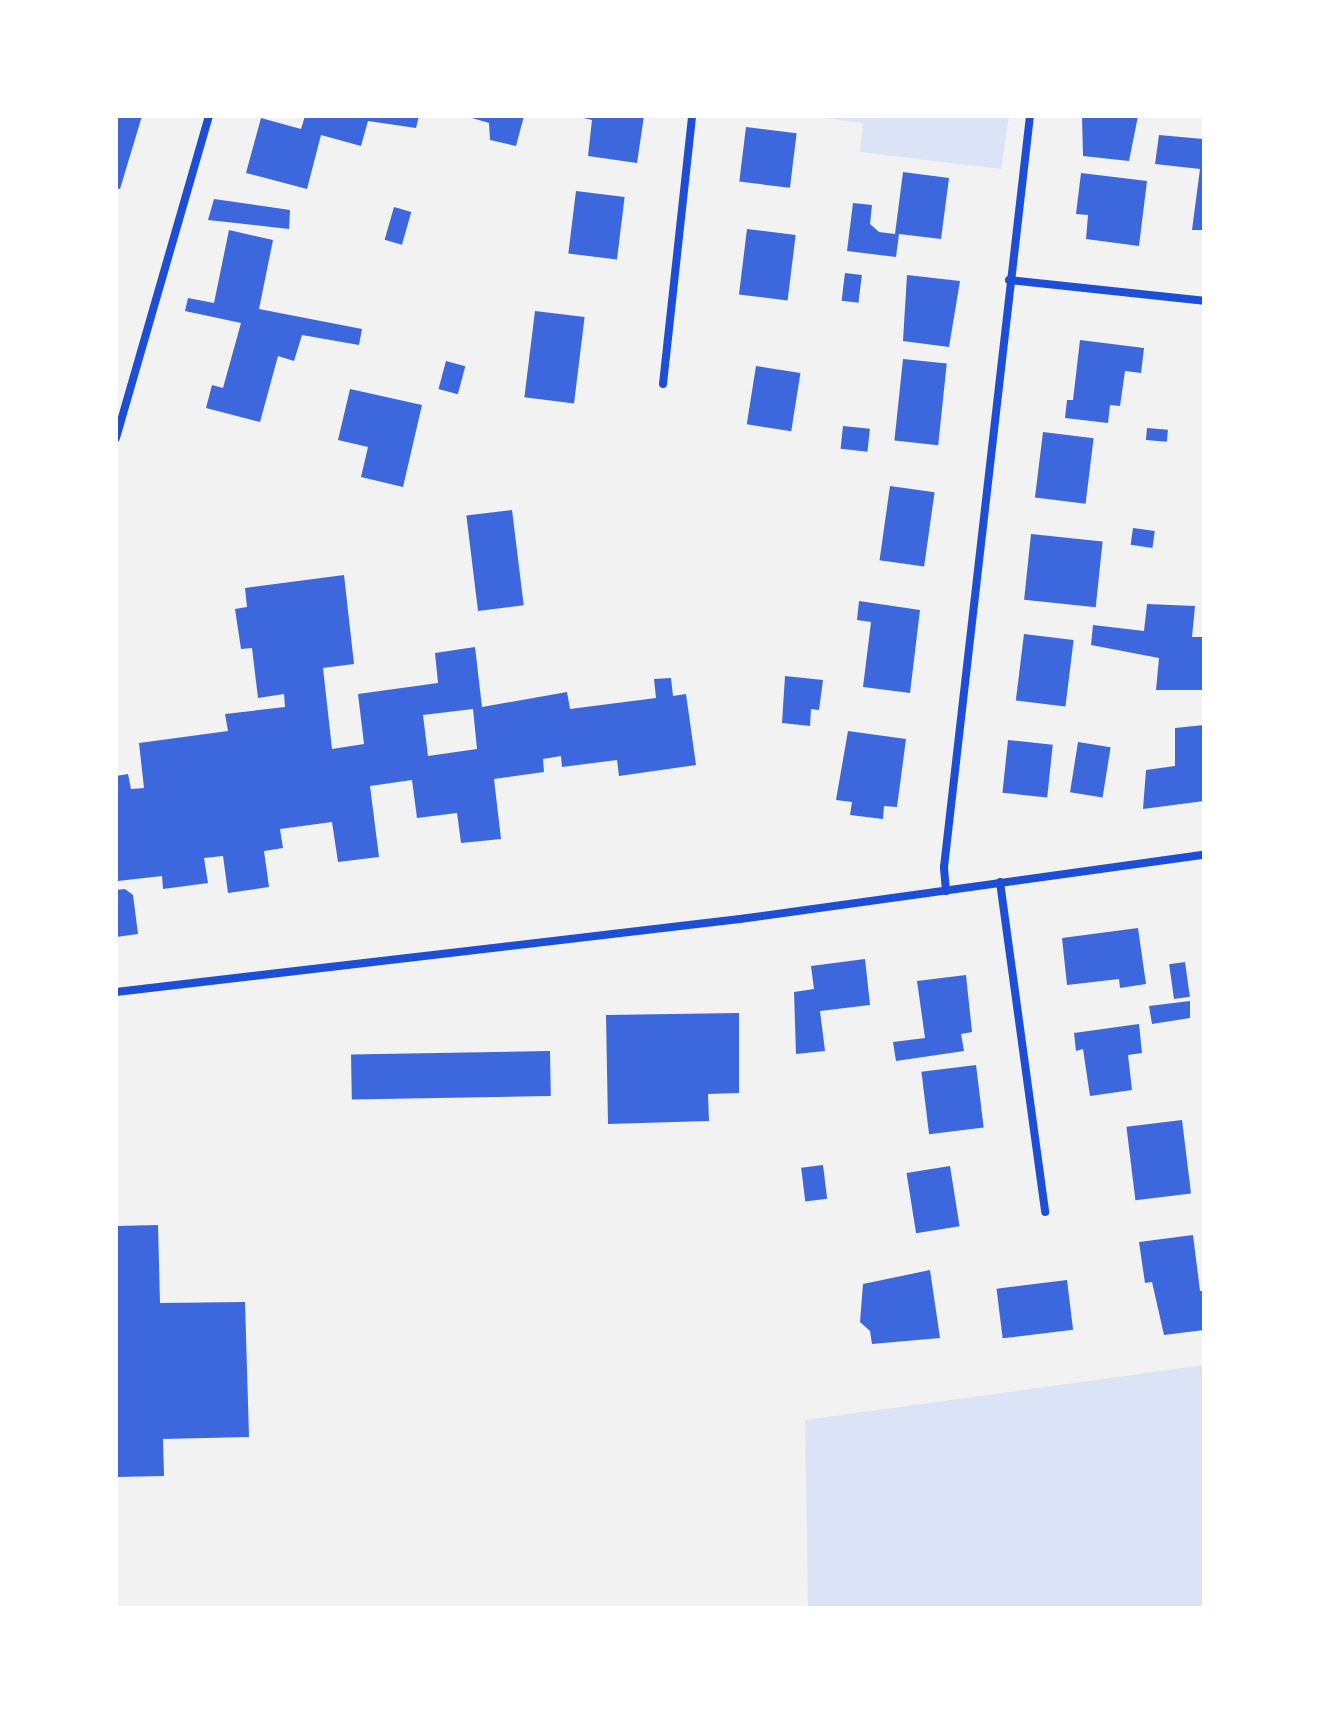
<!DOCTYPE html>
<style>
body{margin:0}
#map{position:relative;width:1320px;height:1724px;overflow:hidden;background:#f2f2f2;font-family:"Times New Roman",serif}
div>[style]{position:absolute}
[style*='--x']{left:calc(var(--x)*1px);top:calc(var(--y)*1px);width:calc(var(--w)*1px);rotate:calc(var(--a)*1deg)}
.green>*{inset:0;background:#dbe4f7}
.building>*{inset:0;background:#3d67dc;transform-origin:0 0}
.minor>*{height:8px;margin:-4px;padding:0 4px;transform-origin:4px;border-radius:4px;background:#1d4ed8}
span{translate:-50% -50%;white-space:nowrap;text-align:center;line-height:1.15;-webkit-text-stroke:6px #fff;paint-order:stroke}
.frame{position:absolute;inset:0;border:118px solid #fff;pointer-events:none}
</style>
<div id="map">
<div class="green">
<i style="clip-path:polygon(809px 116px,1009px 116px,1001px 169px,860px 152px,863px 123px)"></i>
<i style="clip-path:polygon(1204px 1365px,1204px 1608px,808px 1608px,805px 1420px)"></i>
</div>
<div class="building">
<i style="clip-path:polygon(116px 116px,142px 116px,120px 189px,116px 188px)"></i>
<i style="clip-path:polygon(305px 116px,419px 116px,416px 128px,368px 121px,361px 146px,321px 135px,307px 189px,246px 173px,261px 118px,301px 129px)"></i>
<i style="clip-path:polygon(465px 116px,524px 116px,516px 146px,490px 140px,489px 123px)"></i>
<i style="clip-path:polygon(575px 116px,644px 116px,637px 163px,588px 156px,592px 120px)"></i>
<i style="clip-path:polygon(1082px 116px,1138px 116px,1129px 161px,1083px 156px)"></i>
<i style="left:746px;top:127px;width:51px;height:55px;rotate:7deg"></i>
<i style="clip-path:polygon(1159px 135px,1203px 139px,1204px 230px,1192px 230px,1200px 169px,1155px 164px)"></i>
<i style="clip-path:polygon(903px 172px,949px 178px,941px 239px,899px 234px,896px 257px,847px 251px,853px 203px,872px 205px,870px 224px,879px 232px,895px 234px)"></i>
<i style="clip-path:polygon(1081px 173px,1147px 181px,1139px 246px,1086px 239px,1088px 215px,1076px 214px)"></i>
<i style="left:576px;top:191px;width:49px;height:63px;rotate:7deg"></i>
<i style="clip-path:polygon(214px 199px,290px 210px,289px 229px,208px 220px)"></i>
<i style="left:394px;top:207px;width:18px;height:34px;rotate:16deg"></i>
<i style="left:747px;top:229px;width:49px;height:66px;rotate:7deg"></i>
<i style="clip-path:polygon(229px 230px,273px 240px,259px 309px,362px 329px,359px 345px,302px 335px,294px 361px,278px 356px,260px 422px,206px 408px,212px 385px,223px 388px,241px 323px,185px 311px,188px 298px,214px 303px)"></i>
<i style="left:845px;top:273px;width:17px;height:28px;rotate:7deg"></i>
<i style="clip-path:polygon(907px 275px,960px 281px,949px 347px,903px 341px)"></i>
<i style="left:535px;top:311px;width:50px;height:87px;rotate:7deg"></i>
<i style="clip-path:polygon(1080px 340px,1144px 348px,1141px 373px,1125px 371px,1120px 406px,1110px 405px,1108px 423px,1065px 418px,1067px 400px,1073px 400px)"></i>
<i style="left:903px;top:359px;width:44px;height:82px;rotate:6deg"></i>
<i style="left:446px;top:361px;width:20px;height:29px;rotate:15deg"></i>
<i style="left:756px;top:366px;width:45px;height:59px;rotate:9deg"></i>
<i style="clip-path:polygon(350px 389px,422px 405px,403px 487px,361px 477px,368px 447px,338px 440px)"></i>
<i style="left:843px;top:426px;width:27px;height:23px;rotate:6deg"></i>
<i style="left:1147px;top:428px;width:21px;height:12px;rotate:5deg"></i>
<i style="left:1043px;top:432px;width:51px;height:66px;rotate:7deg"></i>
<i style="left:890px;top:486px;width:45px;height:75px;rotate:8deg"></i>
<i style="left:512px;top:510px;width:96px;height:46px;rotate:83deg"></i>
<i style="left:1133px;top:528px;width:22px;height:17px;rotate:8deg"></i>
<i style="left:1031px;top:534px;width:72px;height:66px;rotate:6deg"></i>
<i style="clip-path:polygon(evenodd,344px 575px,354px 664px,323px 668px,332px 749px,364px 744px,358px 694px,438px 683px,435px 653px,475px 647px,482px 707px,567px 692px,570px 709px,656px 698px,654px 679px,671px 678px,673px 696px,686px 694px,696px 765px,619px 776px,617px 760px,562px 767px,561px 756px,543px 759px,544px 772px,494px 779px,501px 839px,461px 843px,457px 813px,417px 818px,412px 780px,370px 786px,379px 857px,338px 862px,332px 822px,280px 829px,283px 848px,264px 851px,269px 887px,228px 893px,223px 856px,204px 858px,208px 883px,163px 889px,162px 876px,118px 881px,116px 776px,128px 774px,131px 789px,144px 788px,139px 743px,228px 731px,225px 714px,285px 707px,284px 694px,258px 698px,252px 648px,241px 649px,235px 609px,247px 607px,245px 588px,344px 575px,473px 709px,477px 749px,428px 756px,423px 715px,473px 709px)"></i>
<i style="clip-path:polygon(859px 601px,920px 610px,910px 693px,863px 687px,871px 622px,857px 620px)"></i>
<i style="clip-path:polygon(1147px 604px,1195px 606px,1192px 637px,1204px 637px,1204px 690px,1156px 690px,1159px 658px,1091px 645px,1093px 625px,1144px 631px)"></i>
<i style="left:1024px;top:634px;width:50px;height:67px;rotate:7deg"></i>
<i style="clip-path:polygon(785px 676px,823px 680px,819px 710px,811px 709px,810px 726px,782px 723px)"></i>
<i style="clip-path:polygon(1204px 725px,1204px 801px,1143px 809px,1146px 770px,1175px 766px,1175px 728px)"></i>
<i style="clip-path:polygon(848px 731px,906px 739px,897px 807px,884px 806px,883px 819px,850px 815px,852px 802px,836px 800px)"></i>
<i style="left:1008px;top:740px;width:45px;height:53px;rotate:6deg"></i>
<i style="left:1078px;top:742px;width:33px;height:51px;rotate:9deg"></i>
<i style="clip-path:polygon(125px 889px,133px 895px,138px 934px,116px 937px,116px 890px)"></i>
<i style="clip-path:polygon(1138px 928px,1146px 984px,1120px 988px,1119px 979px,1067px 985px,1062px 938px)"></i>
<i style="clip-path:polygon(865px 959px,870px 1005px,820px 1011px,825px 1051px,796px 1054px,794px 992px,814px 989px,811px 966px)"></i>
<i style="left:1185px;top:962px;width:35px;height:16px;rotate:82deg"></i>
<i style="clip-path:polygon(966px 975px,972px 1032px,961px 1034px,964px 1051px,896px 1061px,893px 1042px,925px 1038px,917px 981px)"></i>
<i style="clip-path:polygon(1190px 1001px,1190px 1018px,1152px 1024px,1149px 1006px)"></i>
<i style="clip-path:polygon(739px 1013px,739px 1093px,708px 1094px,709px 1121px,608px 1124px,606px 1015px)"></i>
<i style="clip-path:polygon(1139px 1024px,1142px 1053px,1128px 1055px,1132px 1090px,1090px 1096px,1083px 1049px,1076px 1051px,1074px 1033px)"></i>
<i style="left:550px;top:1051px;width:45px;height:199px;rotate:89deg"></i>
<i style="left:976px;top:1065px;width:63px;height:55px;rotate:83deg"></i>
<i style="left:1182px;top:1120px;width:74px;height:56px;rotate:83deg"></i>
<i style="left:823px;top:1165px;width:34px;height:22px;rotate:83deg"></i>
<i style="left:950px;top:1166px;width:61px;height:44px;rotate:81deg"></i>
<i style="clip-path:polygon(158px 1225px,160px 1303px,245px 1302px,249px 1437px,163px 1439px,164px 1476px,116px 1477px,116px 1226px)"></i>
<i style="clip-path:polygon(1193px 1235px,1200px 1291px,1204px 1291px,1204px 1330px,1164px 1335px,1152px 1282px,1145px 1283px,1139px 1242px)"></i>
<i style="clip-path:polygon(930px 1270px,940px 1338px,872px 1344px,870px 1331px,860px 1322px,863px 1284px)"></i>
<i style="left:1067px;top:1280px;width:50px;height:71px;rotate:83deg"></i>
</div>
<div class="minor">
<i style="--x:1009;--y:280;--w:196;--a:6.1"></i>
<i style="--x:663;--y:384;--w:270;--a:-83.8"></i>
<i style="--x:116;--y:438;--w:335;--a:-73.9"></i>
<i style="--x:1000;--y:882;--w:333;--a:82.2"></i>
<i style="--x:946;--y:891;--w:24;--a:-95"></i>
<i style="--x:944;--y:867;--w:756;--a:-83.47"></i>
<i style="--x:116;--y:992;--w:628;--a:-6.67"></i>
<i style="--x:740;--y:919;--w:468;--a:-7.9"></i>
</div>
<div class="frame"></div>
</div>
